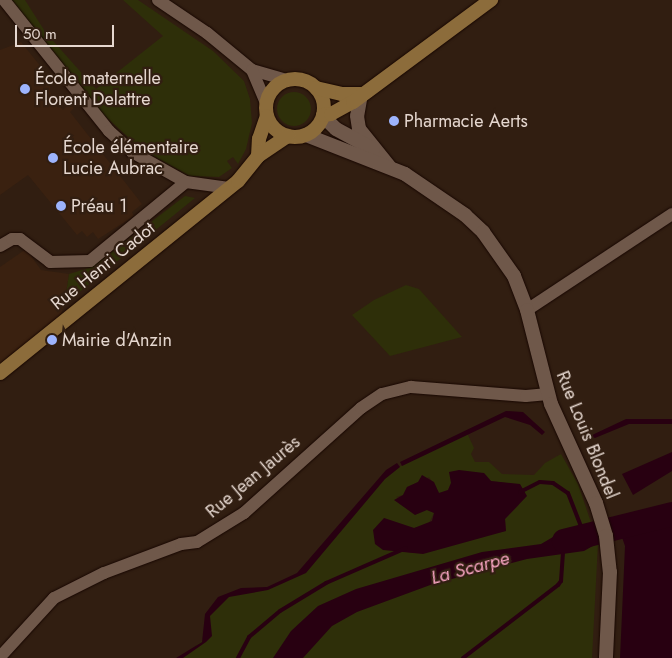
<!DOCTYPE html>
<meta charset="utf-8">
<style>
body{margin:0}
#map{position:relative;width:672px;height:658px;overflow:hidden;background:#311e11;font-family:Jost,sans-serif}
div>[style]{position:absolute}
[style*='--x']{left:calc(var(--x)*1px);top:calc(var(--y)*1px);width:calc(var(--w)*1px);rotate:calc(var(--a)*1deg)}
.built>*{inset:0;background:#3a2110}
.green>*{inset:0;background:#2e2f09}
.round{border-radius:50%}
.water>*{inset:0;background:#280011}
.stream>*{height:4px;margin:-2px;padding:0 2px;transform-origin:2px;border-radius:2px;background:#280011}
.river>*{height:24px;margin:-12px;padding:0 12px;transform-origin:12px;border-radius:12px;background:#280011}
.roads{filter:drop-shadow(0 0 1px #180700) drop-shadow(0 0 1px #180700)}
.minor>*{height:12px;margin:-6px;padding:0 6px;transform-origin:6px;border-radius:6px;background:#6f584a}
.tertiary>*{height:14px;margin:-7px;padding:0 7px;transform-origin:7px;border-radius:7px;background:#6f584a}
.secondary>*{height:14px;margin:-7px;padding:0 7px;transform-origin:7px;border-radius:7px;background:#8c6c3b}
.secondary>.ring{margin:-7px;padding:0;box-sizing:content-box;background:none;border:14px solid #8c6c3b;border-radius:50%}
.dots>*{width:14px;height:14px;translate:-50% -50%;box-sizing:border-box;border:2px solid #311e11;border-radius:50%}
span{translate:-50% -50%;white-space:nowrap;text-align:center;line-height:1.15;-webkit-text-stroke:4.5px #311e11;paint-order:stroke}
.poi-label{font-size:18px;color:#e5d7cf}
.left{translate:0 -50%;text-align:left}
.street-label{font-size:18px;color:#e5d7cf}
.water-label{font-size:19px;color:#f9a5c3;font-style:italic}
.scale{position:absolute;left:15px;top:25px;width:99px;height:22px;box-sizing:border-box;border:2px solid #e5d7cf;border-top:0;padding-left:6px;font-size:15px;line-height:18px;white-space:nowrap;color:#e5d7cf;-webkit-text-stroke:4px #311e11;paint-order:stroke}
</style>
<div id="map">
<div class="built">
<i style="clip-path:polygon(21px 42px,50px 78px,50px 92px,55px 100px,63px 110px,70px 103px,74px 108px,70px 112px,142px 204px,132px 212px,134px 216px,98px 239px,93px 232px,87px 237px,82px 231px,77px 235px,28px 175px,0 195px,0 50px)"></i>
<i style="clip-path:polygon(26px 249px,41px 270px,69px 274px,65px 300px,61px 315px,0 364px,0 267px)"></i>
</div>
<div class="green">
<i style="clip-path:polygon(12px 0,25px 0,46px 33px,96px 89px,163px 36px,123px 0,138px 0,213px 51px,244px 81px,250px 99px,252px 123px,246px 149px,238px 164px,233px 157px,227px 161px,232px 168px,219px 177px,190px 176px,141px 149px,104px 115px)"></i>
<i class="round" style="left:277px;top:92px;width:34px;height:34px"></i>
<i style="clip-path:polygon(185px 196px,195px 198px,77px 294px,65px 300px,69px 274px,92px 267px)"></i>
<i style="clip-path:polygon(406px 285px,419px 289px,462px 337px,390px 356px,352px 315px,374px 300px)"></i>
<i style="clip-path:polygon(evenodd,467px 433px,474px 448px,471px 454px,475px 462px,489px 462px,502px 474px,534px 475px,545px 463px,561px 454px,578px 484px,598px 543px,592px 658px,180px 658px,202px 641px,211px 610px,231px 593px,264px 590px,301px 574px,387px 473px,467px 433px,477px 473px,484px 473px,491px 481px,520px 485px,524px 493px,518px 506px,505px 519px,506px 531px,466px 539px,428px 552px,411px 553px,395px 549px,384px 518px,414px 528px,428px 525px,434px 513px,396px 497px,403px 495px,407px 487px,429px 477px,439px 493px,448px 490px,451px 483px,477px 473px)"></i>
</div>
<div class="water">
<i style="clip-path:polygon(506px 411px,523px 412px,545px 432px,542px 435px,530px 425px,505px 417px,402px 466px,400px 462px)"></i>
<i style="clip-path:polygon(626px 419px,672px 419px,672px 424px,629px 424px,595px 438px,590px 436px)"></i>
<i style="clip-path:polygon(672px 452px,672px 471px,633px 495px,622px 474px)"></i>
<i style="clip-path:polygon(397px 463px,400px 467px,385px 479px,306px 573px,268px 590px,229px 597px,210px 616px,212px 636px,206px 642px,183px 658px,176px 658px,202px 642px,205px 614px,218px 597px,241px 588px,267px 587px,297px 573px,386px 470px)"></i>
<i style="clip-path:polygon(459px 470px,484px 473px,491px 481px,520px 484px,527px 496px,505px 519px,506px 531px,423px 554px,383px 550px,375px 544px,373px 530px,384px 518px,414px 528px,432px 521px,434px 513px,427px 510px,415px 515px,394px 500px,403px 495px,407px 487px,418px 482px,422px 475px,434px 482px,439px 493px,448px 490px,451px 483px,449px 472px)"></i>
<i style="clip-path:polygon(672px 505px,672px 658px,620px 658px,625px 546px,617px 523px)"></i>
<i style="clip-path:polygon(591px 522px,598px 543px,584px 551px,527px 559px,433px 584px,357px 612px,332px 626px,303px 658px,273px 658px,291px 631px,318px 606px,356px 589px,482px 552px,541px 544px,553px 537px,575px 534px,589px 527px)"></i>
</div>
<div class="stream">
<i style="--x:520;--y:492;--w:22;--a:-27"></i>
<i style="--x:540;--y:482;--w:13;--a:4"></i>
<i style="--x:553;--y:483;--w:18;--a:34"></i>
<i style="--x:568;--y:493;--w:44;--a:68.7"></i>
<i style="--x:238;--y:658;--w:24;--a:-62"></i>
<i style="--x:249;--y:637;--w:40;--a:-40"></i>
<i style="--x:280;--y:611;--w:54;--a:-31.3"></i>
<i style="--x:326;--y:583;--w:87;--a:-23.6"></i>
<i style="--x:463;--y:658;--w:120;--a:-37.5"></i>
<i style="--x:558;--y:585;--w:5;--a:-53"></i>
<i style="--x:561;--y:581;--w:30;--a:-86"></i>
</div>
<div class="river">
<i style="--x:564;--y:541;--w:111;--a:-14"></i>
</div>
<div class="roads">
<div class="minor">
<i style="--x:4;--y:0;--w:168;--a:51.3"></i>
<i style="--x:109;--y:131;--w:31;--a:42"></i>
<i style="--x:132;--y:152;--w:62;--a:29.1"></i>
<i style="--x:186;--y:182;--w:43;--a:7.9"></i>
<i style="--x:158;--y:0;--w:59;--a:34"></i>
<i style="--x:207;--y:33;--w:58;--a:39.4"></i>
<i style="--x:252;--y:70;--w:37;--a:16"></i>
<i style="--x:252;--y:70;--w:36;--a:67"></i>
<i style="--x:0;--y:246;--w:14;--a:-30"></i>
<i style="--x:12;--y:239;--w:8;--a:0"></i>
<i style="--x:20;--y:239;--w:38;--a:37"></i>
<i style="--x:50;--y:262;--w:40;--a:-1.4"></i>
<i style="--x:90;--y:261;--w:124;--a:-39.5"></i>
<i style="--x:527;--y:310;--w:174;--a:-33.5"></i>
<i style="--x:0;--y:657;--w:80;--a:-47.5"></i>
<i style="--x:54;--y:598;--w:56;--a:-26.6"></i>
<i style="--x:104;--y:573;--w:82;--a:-20.6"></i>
<i style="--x:181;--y:544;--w:16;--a:-7"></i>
<i style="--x:197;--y:542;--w:55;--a:-31.7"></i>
<i style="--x:244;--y:513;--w:157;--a:-41.9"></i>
<i style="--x:361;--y:408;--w:25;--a:-34"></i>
<i style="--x:382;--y:394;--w:30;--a:-14"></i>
<i style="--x:411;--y:387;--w:115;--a:4.5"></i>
<i style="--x:526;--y:396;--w:22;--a:-5"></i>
</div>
<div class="tertiary">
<i style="--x:361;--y:94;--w:22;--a:100"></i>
<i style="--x:357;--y:116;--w:13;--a:81"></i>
<i style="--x:359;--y:129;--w:48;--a:51"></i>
<i style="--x:323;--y:116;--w:18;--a:45"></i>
<i style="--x:336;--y:129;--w:42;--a:28.4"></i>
<i style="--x:306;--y:135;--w:106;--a:21.5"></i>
<i style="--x:405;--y:174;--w:73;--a:34.3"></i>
<i style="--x:465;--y:215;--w:25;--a:43"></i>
<i style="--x:483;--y:232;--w:54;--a:54.8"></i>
<i style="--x:514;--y:276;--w:36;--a:69"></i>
<i style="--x:527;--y:310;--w:97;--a:75.7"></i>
<i style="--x:551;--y:404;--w:109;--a:65.6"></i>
<i style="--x:596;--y:503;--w:34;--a:73"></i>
<i style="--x:606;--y:536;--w:36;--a:84"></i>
<i style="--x:610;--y:572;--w:86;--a:92.7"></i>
</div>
<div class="secondary">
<i class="ring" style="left:266px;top:79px;width:44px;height:44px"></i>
<i style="--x:316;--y:88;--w:27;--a:13"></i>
<i style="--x:342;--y:94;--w:19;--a:0"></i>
<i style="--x:323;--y:115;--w:8;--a:-7"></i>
<i style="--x:331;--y:114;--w:25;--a:-29"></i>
<i style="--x:353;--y:102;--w:172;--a:-36.5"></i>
<i style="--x:258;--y:156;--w:17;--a:-87"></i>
<i style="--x:259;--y:139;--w:24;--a:-71"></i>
<i style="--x:0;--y:373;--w:306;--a:-38.9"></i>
<i style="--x:238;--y:181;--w:32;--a:-51"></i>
<i style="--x:258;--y:156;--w:36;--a:-34"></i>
</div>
</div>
<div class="dots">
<i style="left:25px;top:89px;background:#9db4fd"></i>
<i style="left:394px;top:121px;background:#9db4fd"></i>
<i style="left:53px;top:158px;background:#9db4fd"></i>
<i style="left:61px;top:206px;background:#9db4fd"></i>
<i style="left:52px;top:340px;background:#9db4fd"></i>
</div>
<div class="poi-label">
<span class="left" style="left:35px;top:89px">École maternelle<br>Florent Delattre</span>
<span class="left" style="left:404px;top:121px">Pharmacie Aerts</span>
<span class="left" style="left:63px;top:158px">École élémentaire<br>Lucie Aubrac</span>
<span class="left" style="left:71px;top:206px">Préau 1</span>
<span class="left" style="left:62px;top:340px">Mairie d'Anzin</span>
</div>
<div class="street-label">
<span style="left:103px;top:266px;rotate:-39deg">Rue Henri Cadot</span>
<span style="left:587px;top:435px;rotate:68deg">Rue Louis Blondel</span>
<span style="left:253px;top:477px;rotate:-40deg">Rue Jean Jaurès</span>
</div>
<div class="water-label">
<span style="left:470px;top:568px;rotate:-15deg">La Scarpe</span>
</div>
<div class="scale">50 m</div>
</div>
